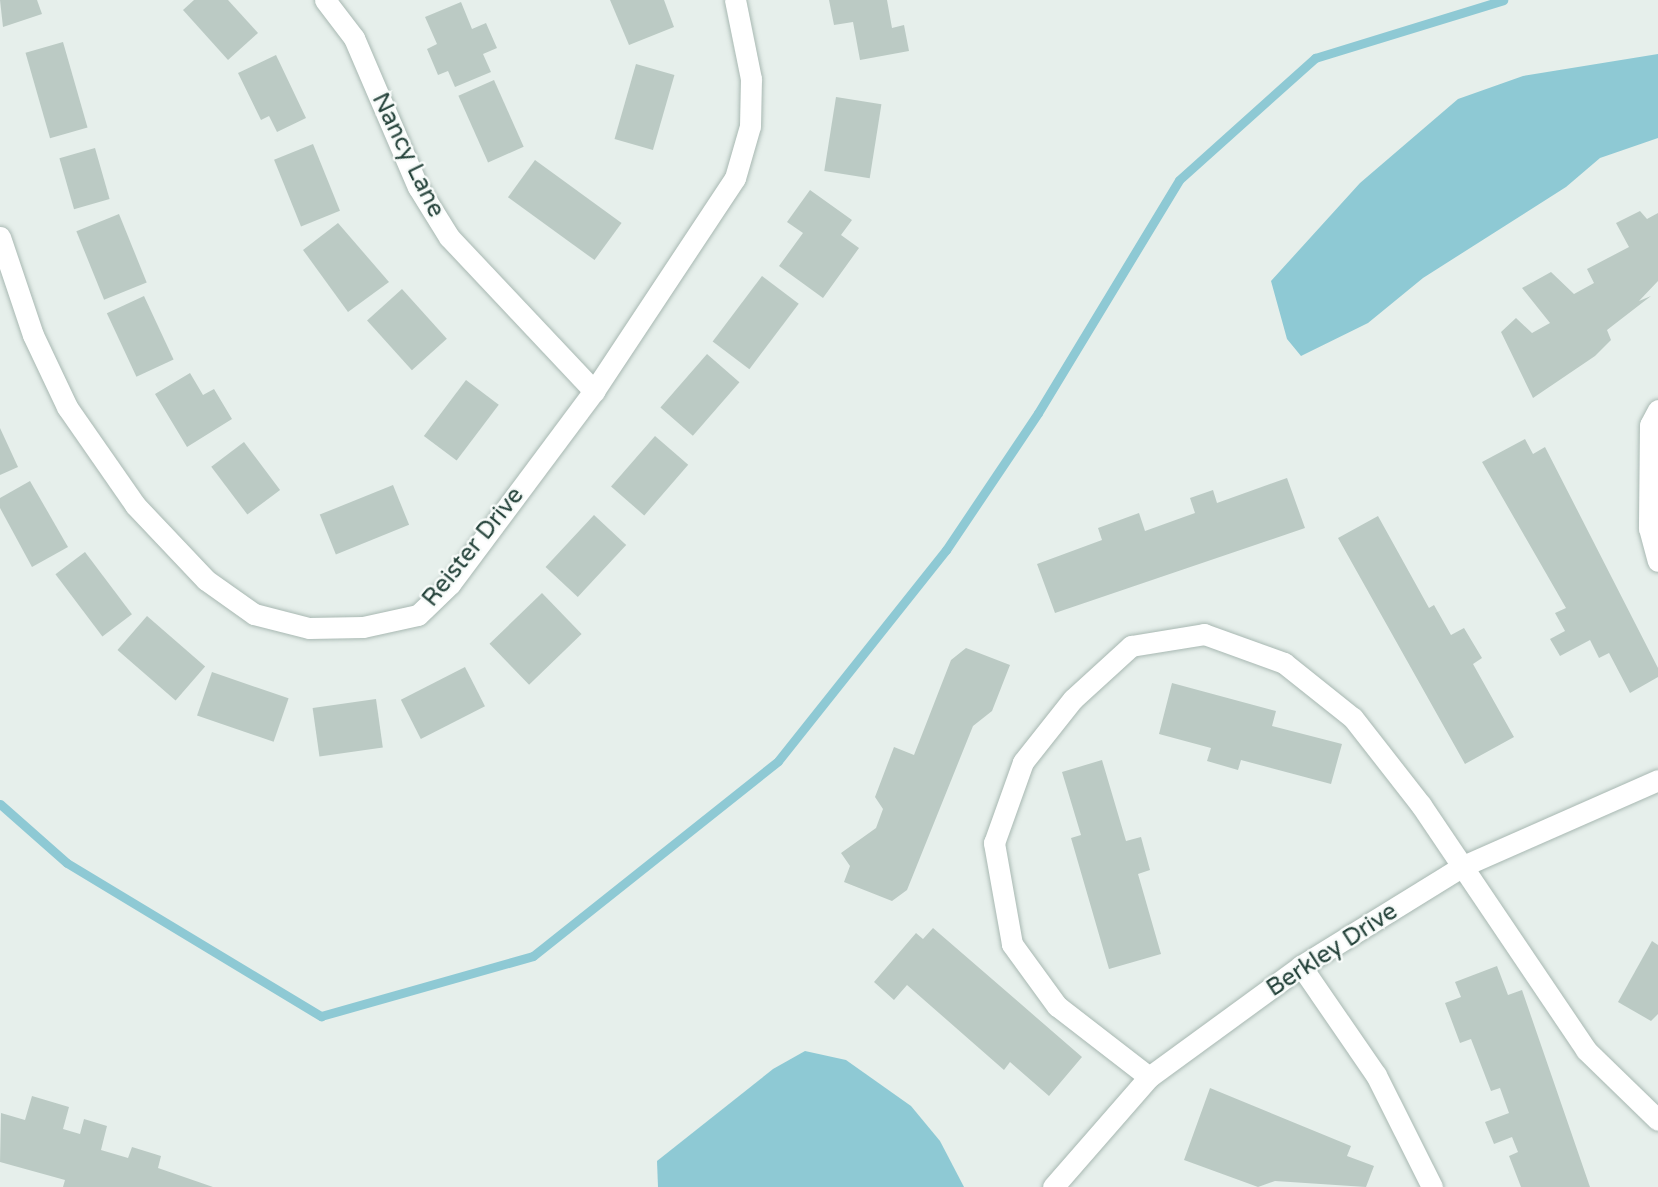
<!DOCTYPE html>
<style>
body{margin:0}
#map{position:relative;width:1658px;height:1187px;overflow:hidden;background:#e6efeb;font-family:"Varela Round",sans-serif}
div>[style]{position:absolute}
[style*='--x']{left:calc(var(--x)*1px);top:calc(var(--y)*1px);width:calc(var(--w)*1px);rotate:calc(var(--a)*1deg)}
.water>*{inset:0;background:#8ec9d4}
.stream>*{height:9px;margin:-4.5px;padding:0 4.5px;transform-origin:4.5px;border-radius:4.5px;background:#8ec9d4}
.building>*{inset:0;background:#bbcac4;transform-origin:0 0}
.roads{filter:drop-shadow(0 0 2px #a8b8b2) drop-shadow(0 0 2px #a8b8b2)}
.minor>*{height:21px;margin:-10.5px;padding:0 10.5px;transform-origin:10.5px;border-radius:10.5px;background:#fff}
span{translate:-50% -50%;white-space:nowrap;text-align:center;line-height:1.15;-webkit-text-stroke:5px #f7fbf9;paint-order:stroke}
.street-label{font-size:24px;color:#24423a}
</style>
<div id="map">
<div class="water">
<i style="clip-path:polygon(1658px 54px,1658px 138px,1600px 158px,1566px 187px,1423px 278px,1368px 323px,1301px 356px,1287px 339px,1271px 281px,1360px 183px,1458px 99px,1523px 76px)"></i>
<i style="clip-path:polygon(805px 1051px,846px 1060px,911px 1106px,940px 1141px,964px 1187px,658px 1187px,657px 1161px,773px 1069px)"></i>
</div>
<div class="stream">
<i style="--x:0;--y:804;--w:89;--a:41.4"></i>
<i style="--x:67;--y:863;--w:297;--a:31.1"></i>
<i style="--x:321;--y:1016;--w:220;--a:-15.8"></i>
<i style="--x:533;--y:956;--w:313;--a:-38.5"></i>
<i style="--x:778;--y:761;--w:270;--a:-51.5"></i>
<i style="--x:946;--y:550;--w:165;--a:-56.1"></i>
<i style="--x:1038;--y:413;--w:272;--a:-58.8"></i>
<i style="--x:1179;--y:180;--w:183;--a:-41.9"></i>
<i style="--x:1315;--y:58;--w:197;--a:-17.1"></i>
</div>
<div class="building">
<i style="clip-path:polygon(0 0,37px 0,42px 14px,3px 27px)"></i>
<i style="clip-path:polygon(194px 0,228px 0,258px 33px,228px 60px,183px 10px)"></i>
<i style="clip-path:polygon(610px 0,664px 0,674px 27px,629px 45px)"></i>
<i style="clip-path:polygon(829px 0,887px 0,892px 28px,904px 25px,909px 51px,860px 60px,853px 22px,834px 25px)"></i>
<i style="clip-path:polygon(461px 2px,472px 29px,486px 23px,497px 48px,483px 54px,491px 72px,455px 87px,448px 71px,438px 75px,427px 49px,437px 44px,425px 17px)"></i>
<i style="left:63px;top:42px;width:89px;height:39px;rotate:74deg"></i>
<i style="clip-path:polygon(276px 55px,306px 118px,277px 132px,269px 116px,261px 120px,238px 73px)"></i>
<i style="left:636px;top:64px;width:40px;height:78px;rotate:16deg"></i>
<i style="left:494px;top:80px;width:73px;height:39px;rotate:66deg"></i>
<i style="left:836px;top:97px;width:46px;height:75px;rotate:9deg"></i>
<i style="left:313px;top:144px;width:72px;height:42px;rotate:68deg"></i>
<i style="left:95px;top:148px;width:53px;height:37px;rotate:74deg"></i>
<i style="left:535px;top:160px;width:107px;height:46px;rotate:36deg"></i>
<i style="clip-path:polygon(810px 190px,852px 220px,841px 235px,859px 248px,823px 298px,779px 266px,803px 233px,787px 222px)"></i>
<i style="clip-path:polygon(1640px 211px,1647px 219px,1658px 213px,1658px 281px,1639px 301px,1651px 296px,1607px 330px,1611px 340px,1595px 356px,1533px 398px,1501px 332px,1516px 318px,1532px 333px,1550px 323px,1522px 288px,1551px 272px,1574px 294px,1594px 283px,1587px 269px,1629px 247px,1616px 223px)"></i>
<i style="left:119px;top:214px;width:74px;height:46px;rotate:68deg"></i>
<i style="clip-path:polygon(338px 223px,389px 282px,348px 312px,303px 250px)"></i>
<i style="left:762px;top:276px;width:46px;height:82px;rotate:37deg"></i>
<i style="left:402px;top:289px;width:67px;height:47px;rotate:48deg"></i>
<i style="left:144px;top:296px;width:70px;height:41px;rotate:65deg"></i>
<i style="left:707px;top:354px;width:43px;height:71px;rotate:41deg"></i>
<i style="clip-path:polygon(190px 373px,203px 395px,214px 389px,232px 419px,187px 447px,155px 394px)"></i>
<i style="left:466px;top:380px;width:41px;height:70px;rotate:37deg"></i>
<i style="clip-path:polygon(0 428px,18px 467px,0 475px)"></i>
<i style="left:655px;top:436px;width:44px;height:67px;rotate:41deg"></i>
<i style="clip-path:polygon(1525px 439px,1533px 454px,1545px 447px,1658px 668px,1658px 677px,1630px 693px,1609px 653px,1599px 658px,1590px 640px,1560px 656px,1550px 639px,1565px 631px,1555px 613px,1566px 608px,1482px 462px)"></i>
<i style="left:244px;top:442px;width:60px;height:41px;rotate:53deg"></i>
<i style="clip-path:polygon(1287px 478px,1305px 528px,1055px 613px,1037px 564px,1102px 540px,1098px 528px,1139px 513px,1145px 531px,1195px 513px,1190px 498px,1213px 490px,1217px 503px)"></i>
<i style="clip-path:polygon(30px 481px,68px 547px,32px 567px,0 508px,0 498px)"></i>
<i style="left:393px;top:485px;width:43px;height:79px;rotate:68deg"></i>
<i style="left:594px;top:515px;width:44px;height:71px;rotate:43deg"></i>
<i style="clip-path:polygon(1378px 516px,1429px 608px,1434px 605px,1451px 635px,1464px 628px,1482px 658px,1473px 664px,1514px 737px,1465px 764px,1338px 538px)"></i>
<i style="left:85px;top:552px;width:78px;height:37px;rotate:53deg"></i>
<i style="left:542px;top:593px;width:57px;height:73px;rotate:46deg"></i>
<i style="left:147px;top:616px;width:77px;height:45px;rotate:41deg"></i>
<i style="clip-path:polygon(966px 648px,1010px 665px,992px 711px,973px 726px,907px 890px,892px 901px,844px 882px,850px 866px,841px 853px,876px 828px,883px 809px,875px 797px,894px 747px,914px 755px,951px 660px)"></i>
<i style="left:465px;top:667px;width:44px;height:72px;rotate:63deg"></i>
<i style="left:212px;top:672px;width:81px;height:46px;rotate:19deg"></i>
<i style="clip-path:polygon(1172px 683px,1276px 711px,1272px 726px,1342px 744px,1331px 784px,1241px 760px,1238px 770px,1207px 761px,1211px 748px,1159px 734px)"></i>
<i style="left:376px;top:699px;width:49px;height:64px;rotate:82deg"></i>
<i style="clip-path:polygon(1102px 760px,1126px 841px,1141px 837px,1150px 870px,1138px 874px,1161px 954px,1109px 969px,1071px 838px,1081px 835px,1062px 772px)"></i>
<i style="clip-path:polygon(933px 928px,1082px 1057px,1049px 1096px,1010px 1062px,1004px 1070px,907px 985px,894px 1000px,874px 982px,916px 933px,923px 939px)"></i>
<i style="clip-path:polygon(1652px 941px,1658px 945px,1658px 1014px,1651px 1021px,1618px 1002px)"></i>
<i style="clip-path:polygon(1497px 966px,1508px 995px,1522px 990px,1590px 1187px,1521px 1187px,1509px 1156px,1518px 1152px,1512px 1137px,1494px 1144px,1485px 1122px,1509px 1113px,1500px 1088px,1491px 1091px,1471px 1039px,1460px 1043px,1445px 1003px,1461px 997px,1455px 982px)"></i>
<i style="clip-path:polygon(1210px 1088px,1351px 1146px,1347px 1156px,1374px 1166px,1366px 1187px,1275px 1181px,1258px 1187px,1184px 1160px)"></i>
<i style="clip-path:polygon(32px 1096px,69px 1107px,63px 1129px,80px 1134px,84px 1119px,107px 1126px,101px 1150px,128px 1158px,132px 1147px,161px 1156px,158px 1168px,213px 1187px,63px 1187px,65px 1180px,0 1162px,1px 1113px,25px 1120px)"></i>
</div>
<div class="roads">
<div class="minor">
<i style="--x:325;--y:0;--w:48;--a:52.7"></i>
<i style="--x:354;--y:38;--w:162;--a:66.8"></i>
<i style="--x:418;--y:187;--w:59;--a:58.2"></i>
<i style="--x:449;--y:237;--w:212;--a:46.7"></i>
<i style="--x:0;--y:237;--w:103;--a:71.4"></i>
<i style="--x:33;--y:335;--w:80;--a:64.7"></i>
<i style="--x:67;--y:407;--w:119;--a:55.2"></i>
<i style="--x:135;--y:505;--w:103;--a:46.6"></i>
<i style="--x:206;--y:580;--w:59;--a:35.3"></i>
<i style="--x:254;--y:614;--w:57;--a:14.3"></i>
<i style="--x:309;--y:628;--w:54;--a:-1.1"></i>
<i style="--x:363;--y:627;--w:56;--a:-12.3"></i>
<i style="--x:418;--y:615;--w:45;--a:-44.1"></i>
<i style="--x:450;--y:584;--w:241;--a:-53.3"></i>
<i style="--x:594;--y:391;--w:255;--a:-56.5"></i>
<i style="--x:735;--y:178;--w:54;--a:-73.9"></i>
<i style="--x:750;--y:126;--w:47;--a:-88.8"></i>
<i style="--x:751;--y:79;--w:81;--a:-101.4"></i>
<i style="--x:1658;--y:410;--w:17;--a:118"></i>
<i style="--x:1650;--y:425;--w:103;--a:90.6"></i>
<i style="--x:1649;--y:528;--w:34;--a:75"></i>
<i style="--x:1301;--y:966;--w:132;--a:55.5"></i>
<i style="--x:1376;--y:1075;--w:125;--a:63.4"></i>
<i style="--x:1149;--y:1077;--w:116;--a:-142.3"></i>
<i style="--x:1057;--y:1006;--w:77;--a:-126"></i>
<i style="--x:1012;--y:944;--w:103;--a:-100.1"></i>
<i style="--x:994;--y:843;--w:86;--a:-70.3"></i>
<i style="--x:1023;--y:762;--w:80;--a:-51.6"></i>
<i style="--x:1073;--y:699;--w:79;--a:-42.4"></i>
<i style="--x:1131;--y:646;--w:74;--a:-9.3"></i>
<i style="--x:1204;--y:634;--w:85;--a:19.9"></i>
<i style="--x:1284;--y:663;--w:88;--a:38.6"></i>
<i style="--x:1353;--y:718;--w:110;--a:52"></i>
<i style="--x:1421;--y:805;--w:295;--a:56"></i>
<i style="--x:1586;--y:1050;--w:100;--a:44.2"></i>
<i style="--x:1053;--y:1187;--w:146;--a:-48.9"></i>
<i style="--x:1149;--y:1077;--w:188;--a:-36.1"></i>
<i style="--x:1301;--y:966;--w:190;--a:-31.7"></i>
<i style="--x:1463;--y:866;--w:213;--a:-23.8"></i>
</div>
</div>
<div class="street-label">
<span style="left:408px;top:155px;rotate:64deg">Nancy Lane</span>
<span style="left:473px;top:547px;rotate:-51deg">Reister Drive</span>
<span style="left:1332px;top:950px;rotate:-33deg">Berkley Drive</span>
</div>
</div>
